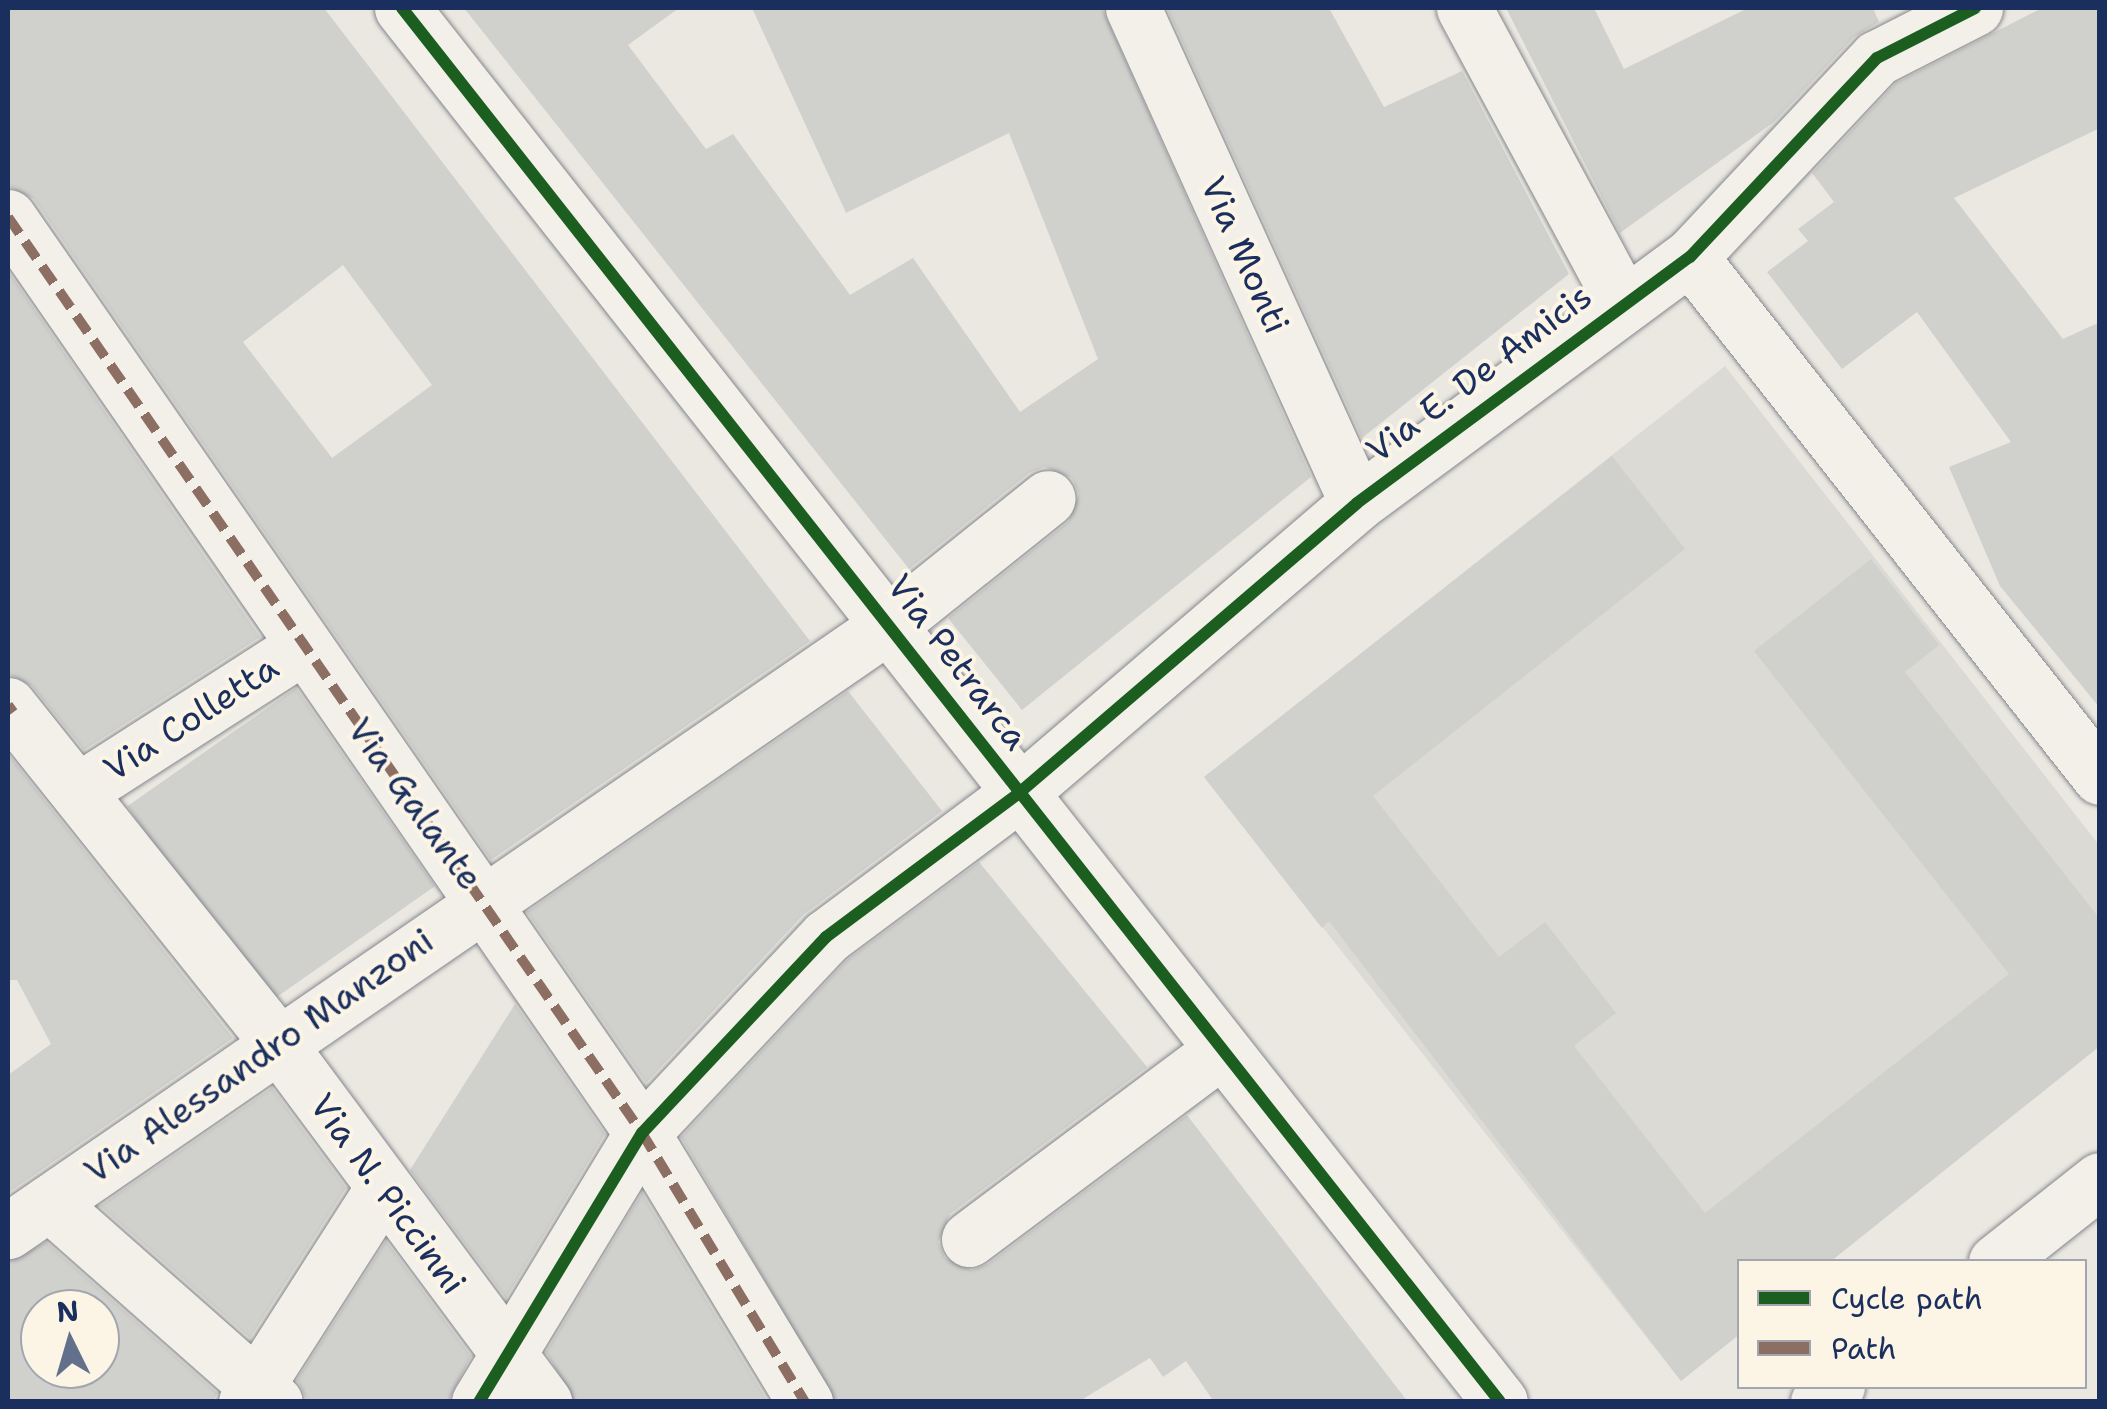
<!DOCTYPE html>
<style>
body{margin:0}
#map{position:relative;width:2107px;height:1409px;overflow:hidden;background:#eae8e1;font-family:"Shantell Sans",sans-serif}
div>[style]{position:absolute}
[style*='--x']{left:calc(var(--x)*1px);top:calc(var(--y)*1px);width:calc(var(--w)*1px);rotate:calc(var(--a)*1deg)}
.built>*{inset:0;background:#dbdad5}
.building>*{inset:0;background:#d0d0cd;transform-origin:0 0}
.roads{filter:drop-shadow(0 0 2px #84878d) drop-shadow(0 0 2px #84878d)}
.street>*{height:55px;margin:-27.5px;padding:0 27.5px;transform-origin:27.5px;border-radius:27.5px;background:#f3f0ea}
.quiet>*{height:10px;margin-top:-5px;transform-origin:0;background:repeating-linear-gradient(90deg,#8d6e63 0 20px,transparent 0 30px)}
.cycleway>*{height:12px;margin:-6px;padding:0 6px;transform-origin:6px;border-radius:6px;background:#1b5e20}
span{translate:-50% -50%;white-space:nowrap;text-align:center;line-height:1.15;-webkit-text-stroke:8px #fcf5e5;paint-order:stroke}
.street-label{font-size:35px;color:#1b2f5e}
.frame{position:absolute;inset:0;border:10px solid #1b2f5e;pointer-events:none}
.legend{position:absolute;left:1737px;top:1259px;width:350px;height:130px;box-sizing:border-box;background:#fcf5e5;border:2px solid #a2a6af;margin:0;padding:12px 18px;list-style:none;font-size:30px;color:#1b2f5e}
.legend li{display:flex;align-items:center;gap:20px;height:50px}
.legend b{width:50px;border:2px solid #a2a6af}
.north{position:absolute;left:20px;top:1289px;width:100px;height:100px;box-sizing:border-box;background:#fcf5e5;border:2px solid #a2a6af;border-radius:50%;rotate:355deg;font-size:28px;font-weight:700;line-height:40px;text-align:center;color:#1b2f5e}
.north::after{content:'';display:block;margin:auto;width:35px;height:45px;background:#63708c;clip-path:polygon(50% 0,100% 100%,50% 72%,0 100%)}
</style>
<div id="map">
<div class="built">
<i style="clip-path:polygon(1725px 366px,2099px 845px,2099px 1046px,1740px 1262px,1681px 1381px,1204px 777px)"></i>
</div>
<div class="building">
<i style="clip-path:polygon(evenodd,8px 8px,324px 8px,810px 641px,491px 860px,34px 199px,8px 186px,8px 8px,343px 265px,432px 385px,332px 458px,243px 342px,343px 265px)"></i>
<i style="clip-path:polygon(464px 8px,679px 8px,628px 45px,706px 149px,733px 134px,850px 295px,913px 258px,1020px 412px,1098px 359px,1009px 133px,846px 213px,752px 8px,1102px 8px,1311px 477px,1022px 710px,948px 618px,1068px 522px,1079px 494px,1072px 478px,1044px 467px,1029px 473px,909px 569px)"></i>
<i style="clip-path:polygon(1167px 8px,1329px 8px,1384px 107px,1462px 71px,1569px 274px,1362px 438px)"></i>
<i style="clip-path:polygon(1506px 8px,1594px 8px,1624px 69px,1748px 8px,1873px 8px,1879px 22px,1854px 37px,1774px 122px,1620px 233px)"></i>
<i style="clip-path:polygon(2042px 8px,2100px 8px,2100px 128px,1954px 198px,2063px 339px,2100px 322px,2100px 708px,2000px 586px,1949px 467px,2011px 442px,1917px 312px,1842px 369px,1767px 272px,1808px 241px,1798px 229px,1834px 202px,1812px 173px,1896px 83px)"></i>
<i style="clip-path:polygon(8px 271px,260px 637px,84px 750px,32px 686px,8px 674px)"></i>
<i style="clip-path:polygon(1612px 456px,1685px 549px,1373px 796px,1499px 957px,1545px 922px,1616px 1013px,1574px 1046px,1705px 1213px,2009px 974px,1754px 651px,1871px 559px,1939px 645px,1905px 672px,2100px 919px,2100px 1046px,1830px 1262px,1740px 1262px,1740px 1334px,1681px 1381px,1329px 921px,1322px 928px,1204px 777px)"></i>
<i style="left:296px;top:688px;width:242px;height:206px;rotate:55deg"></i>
<i style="clip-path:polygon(848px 691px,942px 811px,803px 915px,646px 1083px,527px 912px)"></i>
<i style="clip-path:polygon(8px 754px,233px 1038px,8px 1193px,8px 1075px,51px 1044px,17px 980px,8px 980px)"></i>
<i style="clip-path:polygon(979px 862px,1147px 1067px,950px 1214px,938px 1242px,945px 1258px,972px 1270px,988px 1264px,1187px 1115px,1408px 1402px,1214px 1402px,1186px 1361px,1163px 1377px,1150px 1358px,1078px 1402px,836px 1402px,681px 1137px,847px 960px)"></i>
<i style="clip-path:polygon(515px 1004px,605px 1134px,506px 1298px,410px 1170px)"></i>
<i style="clip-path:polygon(272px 1088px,346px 1188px,250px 1338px,100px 1206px)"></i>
<i style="clip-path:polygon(642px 1193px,768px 1402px,575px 1402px,546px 1352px)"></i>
<i style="clip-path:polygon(386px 1241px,471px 1356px,448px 1402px,308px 1402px,297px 1380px)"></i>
<i style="clip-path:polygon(evenodd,46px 1242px,217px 1393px,213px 1402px,8px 1402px,8px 1262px,46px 1242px,40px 1309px,100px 1309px,100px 1369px,40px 1369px,40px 1309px)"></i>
</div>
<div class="roads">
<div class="street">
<i style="--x:402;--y:8;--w:1774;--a:51.77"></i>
<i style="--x:1133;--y:8;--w:543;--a:65.65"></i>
<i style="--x:1464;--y:8;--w:334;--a:61.7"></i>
<i style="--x:8;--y:217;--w:1114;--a:55.31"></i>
<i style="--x:642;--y:1133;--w:315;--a:58.8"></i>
<i style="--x:1690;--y:257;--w:662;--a:51.75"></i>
<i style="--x:8;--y:705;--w:435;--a:51.4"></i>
<i style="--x:279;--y:1045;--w:445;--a:53.4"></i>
<i style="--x:81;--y:789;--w:263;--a:-32.7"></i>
<i style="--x:49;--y:1203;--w:301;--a:41.4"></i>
<i style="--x:8;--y:1231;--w:1074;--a:-34.53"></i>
<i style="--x:893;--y:622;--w:198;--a:-38.7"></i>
<i style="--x:969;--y:1239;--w:316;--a:-36.8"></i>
<i style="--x:1996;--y:1262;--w:132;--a:-38.3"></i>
<i style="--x:246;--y:1402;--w:254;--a:-57.4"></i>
<i style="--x:479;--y:1402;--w:315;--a:-58.8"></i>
<i style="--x:642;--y:1133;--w:269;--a:-46.8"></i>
<i style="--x:826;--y:937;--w:241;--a:-36.7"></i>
<i style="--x:1019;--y:793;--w:445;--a:-40.6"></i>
<i style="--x:1357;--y:503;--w:414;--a:-36.5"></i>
<i style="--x:1690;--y:257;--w:273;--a:-46.8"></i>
<i style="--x:1877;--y:58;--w:110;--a:-27"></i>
<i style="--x:1818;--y:1402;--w:25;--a:-40"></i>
</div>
</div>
<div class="quiet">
<i style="--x:8;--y:217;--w:1114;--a:55.31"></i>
<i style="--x:642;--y:1133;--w:315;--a:58.8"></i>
<i style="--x:8;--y:705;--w:9;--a:54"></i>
</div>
<div class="cycleway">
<i style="--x:402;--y:8;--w:1774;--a:51.77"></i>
<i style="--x:479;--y:1402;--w:315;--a:-58.8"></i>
<i style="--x:642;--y:1133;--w:269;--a:-46.8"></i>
<i style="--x:826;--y:937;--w:241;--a:-36.7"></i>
<i style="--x:1019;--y:793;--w:445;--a:-40.6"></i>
<i style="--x:1357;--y:503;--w:414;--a:-36.5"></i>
<i style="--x:1690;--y:257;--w:273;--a:-46.8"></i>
<i style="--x:1877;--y:58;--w:110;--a:-27"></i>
</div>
<div class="street-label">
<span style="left:1245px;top:255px;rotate:66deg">Via Monti</span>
<span style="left:1479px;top:373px;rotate:-37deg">Via E. De Amicis</span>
<span style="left:958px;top:662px;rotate:53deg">Via Petrarca</span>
<span style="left:191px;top:718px;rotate:-33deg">Via Colletta</span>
<span style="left:415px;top:804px;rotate:54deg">Via Galante</span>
<span style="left:259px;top:1056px;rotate:-35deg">Via Alessandro Manzoni</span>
<span style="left:388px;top:1194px;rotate:54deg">Via N. Piccinni</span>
</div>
<div class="frame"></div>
<ul class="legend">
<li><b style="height:12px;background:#1b5e20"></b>Cycle path</li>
<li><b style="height:12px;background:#8d6e63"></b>Path</li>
</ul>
<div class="north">N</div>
</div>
